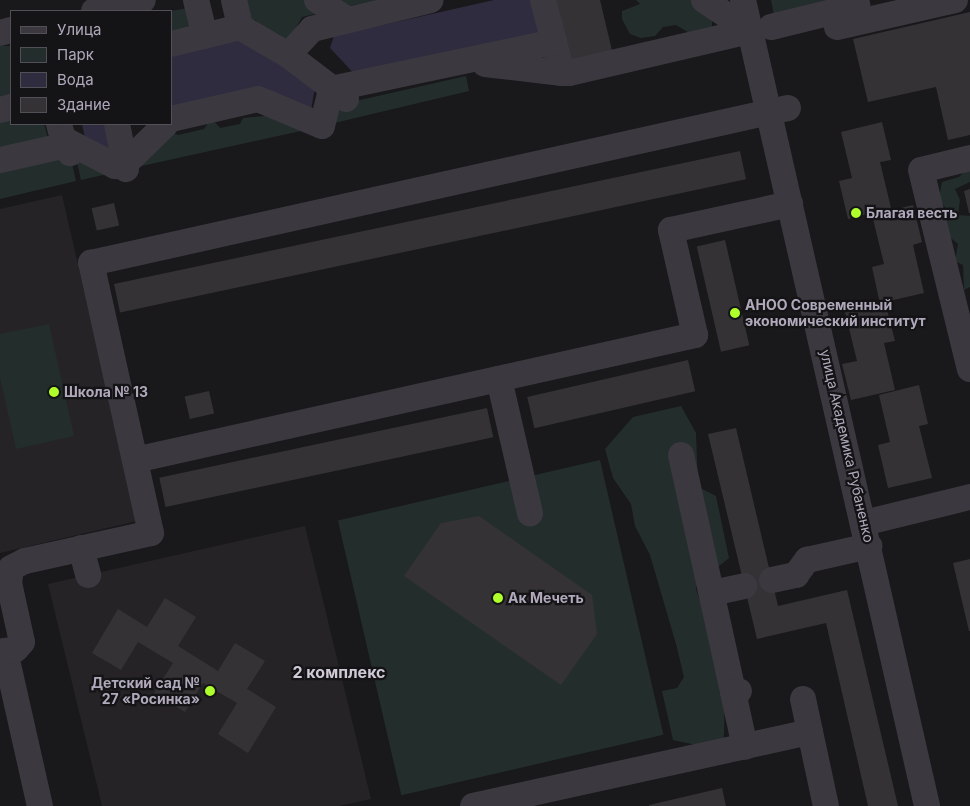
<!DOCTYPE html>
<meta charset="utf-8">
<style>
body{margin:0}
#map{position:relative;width:970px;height:806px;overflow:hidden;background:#19181a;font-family:Inter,sans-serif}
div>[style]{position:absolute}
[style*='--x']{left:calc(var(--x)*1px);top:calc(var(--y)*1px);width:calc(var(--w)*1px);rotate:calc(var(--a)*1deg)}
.built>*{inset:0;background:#262327}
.green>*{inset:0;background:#232e2c;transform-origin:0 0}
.water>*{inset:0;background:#2f2c40}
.building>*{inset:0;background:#353236;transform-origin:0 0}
.minor>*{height:26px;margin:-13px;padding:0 13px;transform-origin:13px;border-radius:13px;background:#3c3840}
.dots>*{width:14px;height:14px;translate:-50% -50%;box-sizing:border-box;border:2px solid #141315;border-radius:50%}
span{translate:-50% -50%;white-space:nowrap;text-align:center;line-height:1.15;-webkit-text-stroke:4.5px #141315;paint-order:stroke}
.poi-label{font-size:14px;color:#b0a9bb;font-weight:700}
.left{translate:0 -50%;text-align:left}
.right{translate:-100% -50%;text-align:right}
.street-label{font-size:14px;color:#b0a9bb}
.quarter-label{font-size:16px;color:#d0cad7;font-weight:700}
.legend{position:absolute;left:10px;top:10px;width:162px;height:115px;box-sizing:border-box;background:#141315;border:1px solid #524f57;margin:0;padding:6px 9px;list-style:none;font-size:15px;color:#b0a9bb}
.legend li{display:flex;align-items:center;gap:10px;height:25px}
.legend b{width:25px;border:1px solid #524f57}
</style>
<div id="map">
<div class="built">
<i style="clip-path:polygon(62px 195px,137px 521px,0 553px,0 209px)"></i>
<i style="clip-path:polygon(305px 526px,371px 799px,339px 806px,102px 806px,48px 584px)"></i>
</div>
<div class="green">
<i style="clip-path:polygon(239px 0,377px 0,302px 17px,291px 37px,272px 41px,259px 33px,256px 20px,244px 23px)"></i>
<i style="clip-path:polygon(636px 0,712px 0,712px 27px,693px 35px,676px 25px,663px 27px,655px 36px,641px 38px,630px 34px,622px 19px,622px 11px,640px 4px)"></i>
<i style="clip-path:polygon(771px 0,847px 0,775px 20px)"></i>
<i style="clip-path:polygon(188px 8px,193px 31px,171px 36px,171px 11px)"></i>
<i style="left:11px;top:46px;width:54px;height:11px;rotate:90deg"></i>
<i style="clip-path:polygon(466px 76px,469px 91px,330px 124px,337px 97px,347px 103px)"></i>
<i style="clip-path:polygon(274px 115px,310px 129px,128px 169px,168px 131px,178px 135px,204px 129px,208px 123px,214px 121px,220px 128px,240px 124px,243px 118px)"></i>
<i style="clip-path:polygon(11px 117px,11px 124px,44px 124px,50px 145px,0 156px,0 119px)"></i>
<i style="clip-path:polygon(76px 158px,112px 173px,81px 180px)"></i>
<i style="clip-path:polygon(71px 159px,76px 181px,0 199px,0 164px)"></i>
<i style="clip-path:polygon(970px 166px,970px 182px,955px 189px,960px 200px,958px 215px,970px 216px,970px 287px,964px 290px,963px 265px,955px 261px,958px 244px,945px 233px,947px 210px,939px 199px,942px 182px,959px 177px)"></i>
<i style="clip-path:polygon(49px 324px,74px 436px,16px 449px,0 377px,0 334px)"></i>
<i style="clip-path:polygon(681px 406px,696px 433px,698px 487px,716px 496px,729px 558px,719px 566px,701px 559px,696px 589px,725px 670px,724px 739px,701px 746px,673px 740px,662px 691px,677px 688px,684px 677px,676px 644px,650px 555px,635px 526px,631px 504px,613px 478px,605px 449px,633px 417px)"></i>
<i style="left:600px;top:460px;width:282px;height:269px;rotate:77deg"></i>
</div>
<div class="water">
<i style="clip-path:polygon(494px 0,535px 0,543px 38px,360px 80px,330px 48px,334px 36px)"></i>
<i style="clip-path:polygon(234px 32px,316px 82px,311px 110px,171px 106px,171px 57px,178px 46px)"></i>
<i style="clip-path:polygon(82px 124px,108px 124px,116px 157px,86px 143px)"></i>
</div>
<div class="building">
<i style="clip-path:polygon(552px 0,600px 0,614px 59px,568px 70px)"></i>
<i style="clip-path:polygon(970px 12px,970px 135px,948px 140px,936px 87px,868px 102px,853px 39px)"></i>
<i style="clip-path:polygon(882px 122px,891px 160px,880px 162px,891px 208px,848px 219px,839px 181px,852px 178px,841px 132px)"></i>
<i style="left:740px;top:151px;width:29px;height:640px;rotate:78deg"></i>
<i style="clip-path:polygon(970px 189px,970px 213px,969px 213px,964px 191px)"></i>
<i style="left:114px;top:203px;width:23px;height:23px;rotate:77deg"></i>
<i style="clip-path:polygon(913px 205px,922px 242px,913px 245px,924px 293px,885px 302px,895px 341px,884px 343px,895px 390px,851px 400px,842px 364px,857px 361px,845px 312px,880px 304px,872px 267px,884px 264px,872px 215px)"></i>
<i style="left:725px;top:240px;width:108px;height:29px;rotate:77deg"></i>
<i style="left:688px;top:360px;width:32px;height:165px;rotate:77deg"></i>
<i style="clip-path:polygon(919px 385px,928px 424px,919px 426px,932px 478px,888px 488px,878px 445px,890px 442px,879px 395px)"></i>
<i style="left:209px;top:391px;width:23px;height:25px;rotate:77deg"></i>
<i style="left:487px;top:408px;width:30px;height:335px;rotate:78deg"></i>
<i style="clip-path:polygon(736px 428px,778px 606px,847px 590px,898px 806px,868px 806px,826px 623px,757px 639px,708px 434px)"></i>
<i style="clip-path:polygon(479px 516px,592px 595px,597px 634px,561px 685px,404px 576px,441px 523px)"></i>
<i style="clip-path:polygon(970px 559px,970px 631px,969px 631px,953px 563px)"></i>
<i style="clip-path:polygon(165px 598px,196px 617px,178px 646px,218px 671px,235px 643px,265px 661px,247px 689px,276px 707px,248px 753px,218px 734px,237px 703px,203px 683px,185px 712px,154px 693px,173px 663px,138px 642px,121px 670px,92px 653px,118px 609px,147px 627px)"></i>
<i style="clip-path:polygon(722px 788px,726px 806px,649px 806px,649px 805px)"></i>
</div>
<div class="minor">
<i style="--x:196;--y:0;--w:37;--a:76"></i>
<i style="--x:234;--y:0;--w:28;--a:77"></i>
<i style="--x:240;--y:27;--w:56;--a:30.3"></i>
<i style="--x:317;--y:0;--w:37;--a:33"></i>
<i style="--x:704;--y:0;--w:55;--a:34"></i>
<i style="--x:743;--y:0;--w:827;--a:77.14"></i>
<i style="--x:94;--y:11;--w:50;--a:-12.7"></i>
<i style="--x:771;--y:27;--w:89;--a:-13.7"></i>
<i style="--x:857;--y:6;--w:6;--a:-99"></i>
<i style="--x:837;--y:27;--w:121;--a:-12.9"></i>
<i style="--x:0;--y:33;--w:11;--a:-15"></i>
<i style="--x:554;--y:42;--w:32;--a:76"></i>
<i style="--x:562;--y:73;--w:7;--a:0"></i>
<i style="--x:569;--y:73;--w:186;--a:-13.1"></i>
<i style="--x:171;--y:44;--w:71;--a:-13.8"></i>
<i style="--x:485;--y:64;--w:78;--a:6.7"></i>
<i style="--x:331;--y:89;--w:228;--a:-11.9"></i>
<i style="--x:554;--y:42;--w:43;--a:-104.7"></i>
<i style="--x:346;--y:99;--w:73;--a:-142.8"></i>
<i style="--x:288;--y:55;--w:35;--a:-47"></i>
<i style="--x:312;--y:29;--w:122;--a:-13.7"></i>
<i style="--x:0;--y:110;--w:11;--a:-15"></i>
<i style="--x:171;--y:119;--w:89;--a:-12.9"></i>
<i style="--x:258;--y:99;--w:69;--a:22.9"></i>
<i style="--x:322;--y:126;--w:38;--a:-76"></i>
<i style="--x:59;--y:124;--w:16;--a:75"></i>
<i style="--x:63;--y:139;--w:59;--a:27.4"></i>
<i style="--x:115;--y:166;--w:10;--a:-11"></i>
<i style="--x:125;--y:164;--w:57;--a:-44.3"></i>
<i style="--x:117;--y:124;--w:46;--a:78.7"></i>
<i style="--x:970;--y:158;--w:50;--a:166.2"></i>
<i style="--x:921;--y:170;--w:205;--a:76.2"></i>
<i style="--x:0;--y:160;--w:59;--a:-12.6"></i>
<i style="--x:58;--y:147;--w:9;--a:-58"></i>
<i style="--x:63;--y:139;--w:16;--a:63"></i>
<i style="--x:499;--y:379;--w:138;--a:77"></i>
<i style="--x:681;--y:455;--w:243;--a:77.6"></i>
<i style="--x:733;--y:692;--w:6;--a:-9"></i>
<i style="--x:135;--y:460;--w:574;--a:-12.58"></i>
<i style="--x:695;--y:335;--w:108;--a:-102.9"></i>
<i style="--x:671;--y:230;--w:122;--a:-12.3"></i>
<i style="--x:864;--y:523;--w:109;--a:-13.8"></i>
<i style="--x:81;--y:548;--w:28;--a:75"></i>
<i style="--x:772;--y:580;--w:25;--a:-12"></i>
<i style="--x:796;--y:575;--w:19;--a:-54"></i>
<i style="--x:807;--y:560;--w:64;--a:-12.7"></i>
<i style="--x:712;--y:593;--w:33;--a:-12"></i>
<i style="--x:5;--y:651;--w:159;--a:77.3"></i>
<i style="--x:0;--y:652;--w:16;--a:-11"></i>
<i style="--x:16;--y:649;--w:9;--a:-49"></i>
<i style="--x:22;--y:642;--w:60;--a:-102.4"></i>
<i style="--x:9;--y:583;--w:15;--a:-82"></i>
<i style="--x:11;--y:568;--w:16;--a:-27"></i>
<i style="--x:25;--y:561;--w:129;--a:-12.5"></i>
<i style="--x:151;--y:533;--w:277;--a:-102.5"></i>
<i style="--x:91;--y:263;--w:714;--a:-12.54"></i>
<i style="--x:733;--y:692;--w:56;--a:77.7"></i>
<i style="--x:803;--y:699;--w:109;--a:77.9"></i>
<i style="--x:473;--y:806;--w:345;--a:-12.4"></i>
</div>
<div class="dots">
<i style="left:856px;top:213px;background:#aeff2b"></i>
<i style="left:735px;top:313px;background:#aeff2b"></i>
<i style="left:54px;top:392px;background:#aeff2b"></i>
<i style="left:498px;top:598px;background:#aeff2b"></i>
<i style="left:210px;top:691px;background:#aeff2b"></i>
</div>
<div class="poi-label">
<span class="left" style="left:866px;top:213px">Благая весть</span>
<span class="left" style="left:745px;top:313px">АНОО Современный<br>экономический институт</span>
<span class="left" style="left:64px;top:392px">Школа № 13</span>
<span class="left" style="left:508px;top:598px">Ак Мечеть</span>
<span class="right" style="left:200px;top:691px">Детский сад №<br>27 «Росинка»</span>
</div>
<div class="street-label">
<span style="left:847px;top:446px;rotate:77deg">улица Академика Рубаненко</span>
</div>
<div class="quarter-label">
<span style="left:339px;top:672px">2 комплекс</span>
</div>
<ul class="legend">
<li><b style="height:6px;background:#3c3840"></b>Улица</li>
<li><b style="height:14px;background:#232e2c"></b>Парк</li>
<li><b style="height:14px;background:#2f2c40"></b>Вода</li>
<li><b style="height:14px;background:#353236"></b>Здание</li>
</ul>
</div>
